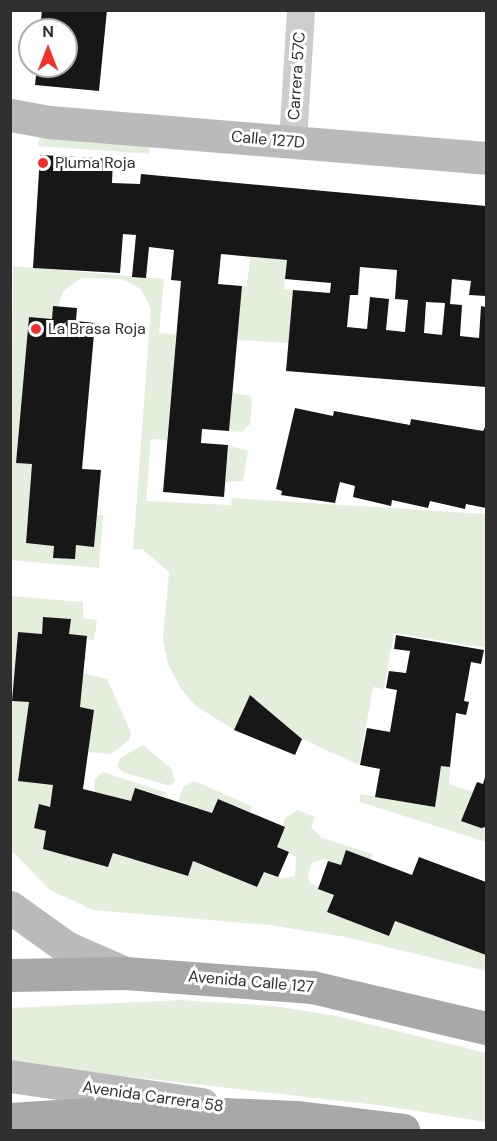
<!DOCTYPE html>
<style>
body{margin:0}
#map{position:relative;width:497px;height:1141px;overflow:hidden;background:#fff;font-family:"DM Sans",sans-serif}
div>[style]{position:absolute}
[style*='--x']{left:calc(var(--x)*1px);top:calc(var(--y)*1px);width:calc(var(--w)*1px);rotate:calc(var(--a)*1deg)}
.green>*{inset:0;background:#e4eedd;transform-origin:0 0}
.building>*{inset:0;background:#171717}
.street>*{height:28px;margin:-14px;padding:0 14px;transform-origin:14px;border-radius:14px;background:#cdcdcd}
.secondary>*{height:33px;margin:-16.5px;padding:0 16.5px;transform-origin:16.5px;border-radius:16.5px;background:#bababa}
.primary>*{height:33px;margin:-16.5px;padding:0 16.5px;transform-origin:16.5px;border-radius:16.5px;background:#a8a8a8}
.dots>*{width:16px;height:16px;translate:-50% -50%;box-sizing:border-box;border:3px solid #fff;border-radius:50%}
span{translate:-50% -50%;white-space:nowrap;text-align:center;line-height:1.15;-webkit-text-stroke:6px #fff;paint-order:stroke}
.street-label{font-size:16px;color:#303030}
.poi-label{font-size:16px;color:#303030}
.left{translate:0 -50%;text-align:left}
.frame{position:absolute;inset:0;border:12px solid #303030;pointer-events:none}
.north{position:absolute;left:18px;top:18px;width:60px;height:60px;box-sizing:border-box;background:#fff;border:2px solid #acacac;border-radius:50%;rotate:0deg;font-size:16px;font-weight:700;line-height:24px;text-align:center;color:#303030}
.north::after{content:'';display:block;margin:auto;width:21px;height:27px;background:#ef312a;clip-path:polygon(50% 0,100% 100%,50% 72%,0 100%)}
</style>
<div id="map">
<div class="green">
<i style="left:39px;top:136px;width:111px;height:10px;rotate:4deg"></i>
<i style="clip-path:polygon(250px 257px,287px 260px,284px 289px,293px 290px,289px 343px,237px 340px,242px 286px,247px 286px)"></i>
<i style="clip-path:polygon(13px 266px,164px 279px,159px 333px,176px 335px,167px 440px,151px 439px,146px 501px,231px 505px,232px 498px,486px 514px,486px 648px,394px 633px,384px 689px,373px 687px,359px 765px,302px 739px,250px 695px,234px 730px,196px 706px,181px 689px,168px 664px,163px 639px,169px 572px,142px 549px,133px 549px,151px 309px,141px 289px,122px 279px,81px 278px,63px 291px,58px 306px,53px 306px,52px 319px,29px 317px,16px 463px,32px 464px,26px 543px,54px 546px,53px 558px,74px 559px,76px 545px,94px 546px,97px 515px,103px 515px,99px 568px,11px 560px)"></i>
<i style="clip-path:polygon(233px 393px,251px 396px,252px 400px,250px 424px,242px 432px,229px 431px)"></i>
<i style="clip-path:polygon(228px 445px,248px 451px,243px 481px,225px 482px)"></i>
<i style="clip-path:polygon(10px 596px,83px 602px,83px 618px,97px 620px,94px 641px,69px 634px,70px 619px,44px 617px,42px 634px,18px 632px,12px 700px,29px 702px,19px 780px,53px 785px,50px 807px,39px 804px,34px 828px,46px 831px,43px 849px,108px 866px,113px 853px,187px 876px,193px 861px,257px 887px,264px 872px,282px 879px,295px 876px,296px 857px,277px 847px,285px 818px,298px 810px,315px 817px,311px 827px,322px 838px,373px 854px,370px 859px,347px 850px,341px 865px,323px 859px,312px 863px,308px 874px,310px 883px,334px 895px,327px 912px,389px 936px,395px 921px,486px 955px,486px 971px,346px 937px,269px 925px,93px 910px,50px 890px,11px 850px)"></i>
<i style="clip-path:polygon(83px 673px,107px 679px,131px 733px,129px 740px,111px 754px,88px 752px,94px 710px,80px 707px)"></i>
<i style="clip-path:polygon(143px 745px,172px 769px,175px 781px,170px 786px,123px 772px,117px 766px,120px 758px)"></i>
<i style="clip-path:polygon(441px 766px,450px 767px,449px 784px,473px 792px,462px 821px,486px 827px,486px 842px,360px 802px,360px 794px,434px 806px)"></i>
<i style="clip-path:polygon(103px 772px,167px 793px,166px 797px,135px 788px,131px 801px,95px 793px,94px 780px)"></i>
<i style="clip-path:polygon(194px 781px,252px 806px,250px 812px,218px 799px,212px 813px,178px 801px,184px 786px)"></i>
<i style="clip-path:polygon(181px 1000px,275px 1006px,336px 1016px,486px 1053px,486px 1122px,385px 1106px,11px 1063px,11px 1008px)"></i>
</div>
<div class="building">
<i style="clip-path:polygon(42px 10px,107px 10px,99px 91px,35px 85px,37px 66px,66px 66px,66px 30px,40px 30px)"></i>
<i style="clip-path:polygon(evenodd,40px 155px,113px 159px,112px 183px,140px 184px,141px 174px,486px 206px,486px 296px,469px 295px,471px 281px,452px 279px,450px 304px,462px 305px,460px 336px,479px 338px,481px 306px,486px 307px,486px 387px,286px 371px,293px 290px,330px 293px,331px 283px,285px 279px,287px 260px,221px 254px,218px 284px,242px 286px,229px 431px,202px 429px,201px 443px,228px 445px,224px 497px,163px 492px,181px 281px,171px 280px,174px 250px,149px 247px,146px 278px,132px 277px,136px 235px,123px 234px,120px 273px,33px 268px,40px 155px,360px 267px,397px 270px,395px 299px,408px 300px,405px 332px,386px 330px,389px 299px,370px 297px,367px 329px,347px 327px,350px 295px,358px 295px,360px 267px,40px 155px,426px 302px,445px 303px,442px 335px,424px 333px,426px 302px)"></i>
<i style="clip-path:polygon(53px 306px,77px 308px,76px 321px,95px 323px,82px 469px,101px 470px,94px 547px,76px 545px,75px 559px,53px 558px,54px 546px,26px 543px,32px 464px,16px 463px,29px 317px,52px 319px)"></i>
<i style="clip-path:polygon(295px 408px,333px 416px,334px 411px,410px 425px,411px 419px,483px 431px,486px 425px,486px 508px,466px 504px,465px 509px,430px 501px,428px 508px,392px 500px,391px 506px,353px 497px,355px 486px,340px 482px,335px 503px,281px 495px,282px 491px,276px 489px)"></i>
<i style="clip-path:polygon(43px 617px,71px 619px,69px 634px,87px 636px,80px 707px,94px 710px,83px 789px,131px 801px,135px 788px,212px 813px,218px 799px,285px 827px,277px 847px,289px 852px,278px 877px,264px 872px,257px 887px,193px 861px,188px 876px,113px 853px,108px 867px,43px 849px,46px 831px,34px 828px,39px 804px,50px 807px,53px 785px,18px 781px,29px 702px,12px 701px,18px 632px,42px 634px)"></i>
<i style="clip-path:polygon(396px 635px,484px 650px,481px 664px,471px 662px,464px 701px,469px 702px,466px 715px,456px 713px,450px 767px,441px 766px,435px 807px,375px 797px,380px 769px,360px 765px,367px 728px,390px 732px,397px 690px,386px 688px,389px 671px,406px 673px,410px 651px,394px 649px)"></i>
<i style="clip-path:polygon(250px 695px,302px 739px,295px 755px,234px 730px)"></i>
<i style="clip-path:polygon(486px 774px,486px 827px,481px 828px,461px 821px,477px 782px,483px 784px)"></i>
<i style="clip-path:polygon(346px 850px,412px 875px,419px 857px,486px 882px,486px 955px,395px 921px,389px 936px,327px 912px,334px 895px,318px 889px,328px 861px,341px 865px)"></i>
</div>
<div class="street">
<i style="--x:293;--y:142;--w:132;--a:-86.5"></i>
</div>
<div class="secondary">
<i style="--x:10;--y:115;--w:40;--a:10"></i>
<i style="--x:49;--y:122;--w:438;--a:4.7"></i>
<i style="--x:10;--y:907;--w:69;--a:35.5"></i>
<i style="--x:66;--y:947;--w:64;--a:23.8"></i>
<i style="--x:10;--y:1076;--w:194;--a:8.3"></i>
</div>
<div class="primary">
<i style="--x:10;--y:975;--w:115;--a:-1"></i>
<i style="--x:125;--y:973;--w:188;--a:4.3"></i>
<i style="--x:312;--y:987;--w:179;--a:13.3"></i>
<i style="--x:10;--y:1119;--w:79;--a:-3.6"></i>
<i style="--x:89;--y:1114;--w:135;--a:0"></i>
<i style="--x:224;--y:1114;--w:72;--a:2.4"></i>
<i style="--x:296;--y:1117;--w:108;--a:6.9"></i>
</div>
<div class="dots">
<i style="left:43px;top:163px;background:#ef312a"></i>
<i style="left:36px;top:329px;background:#ef312a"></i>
</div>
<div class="street-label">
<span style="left:297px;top:76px;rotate:-86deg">Carrera 57C</span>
<span style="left:268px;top:140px;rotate:5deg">Calle 127D</span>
<span style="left:251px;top:982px;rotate:5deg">Avenida Calle 127</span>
<span style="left:153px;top:1097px;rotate:8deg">Avenida Carrera 58</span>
</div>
<div class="poi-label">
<span class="left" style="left:55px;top:163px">Pluma Roja</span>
<span class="left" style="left:48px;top:329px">La Brasa Roja</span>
</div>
<div class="frame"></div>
<div class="north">N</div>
</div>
